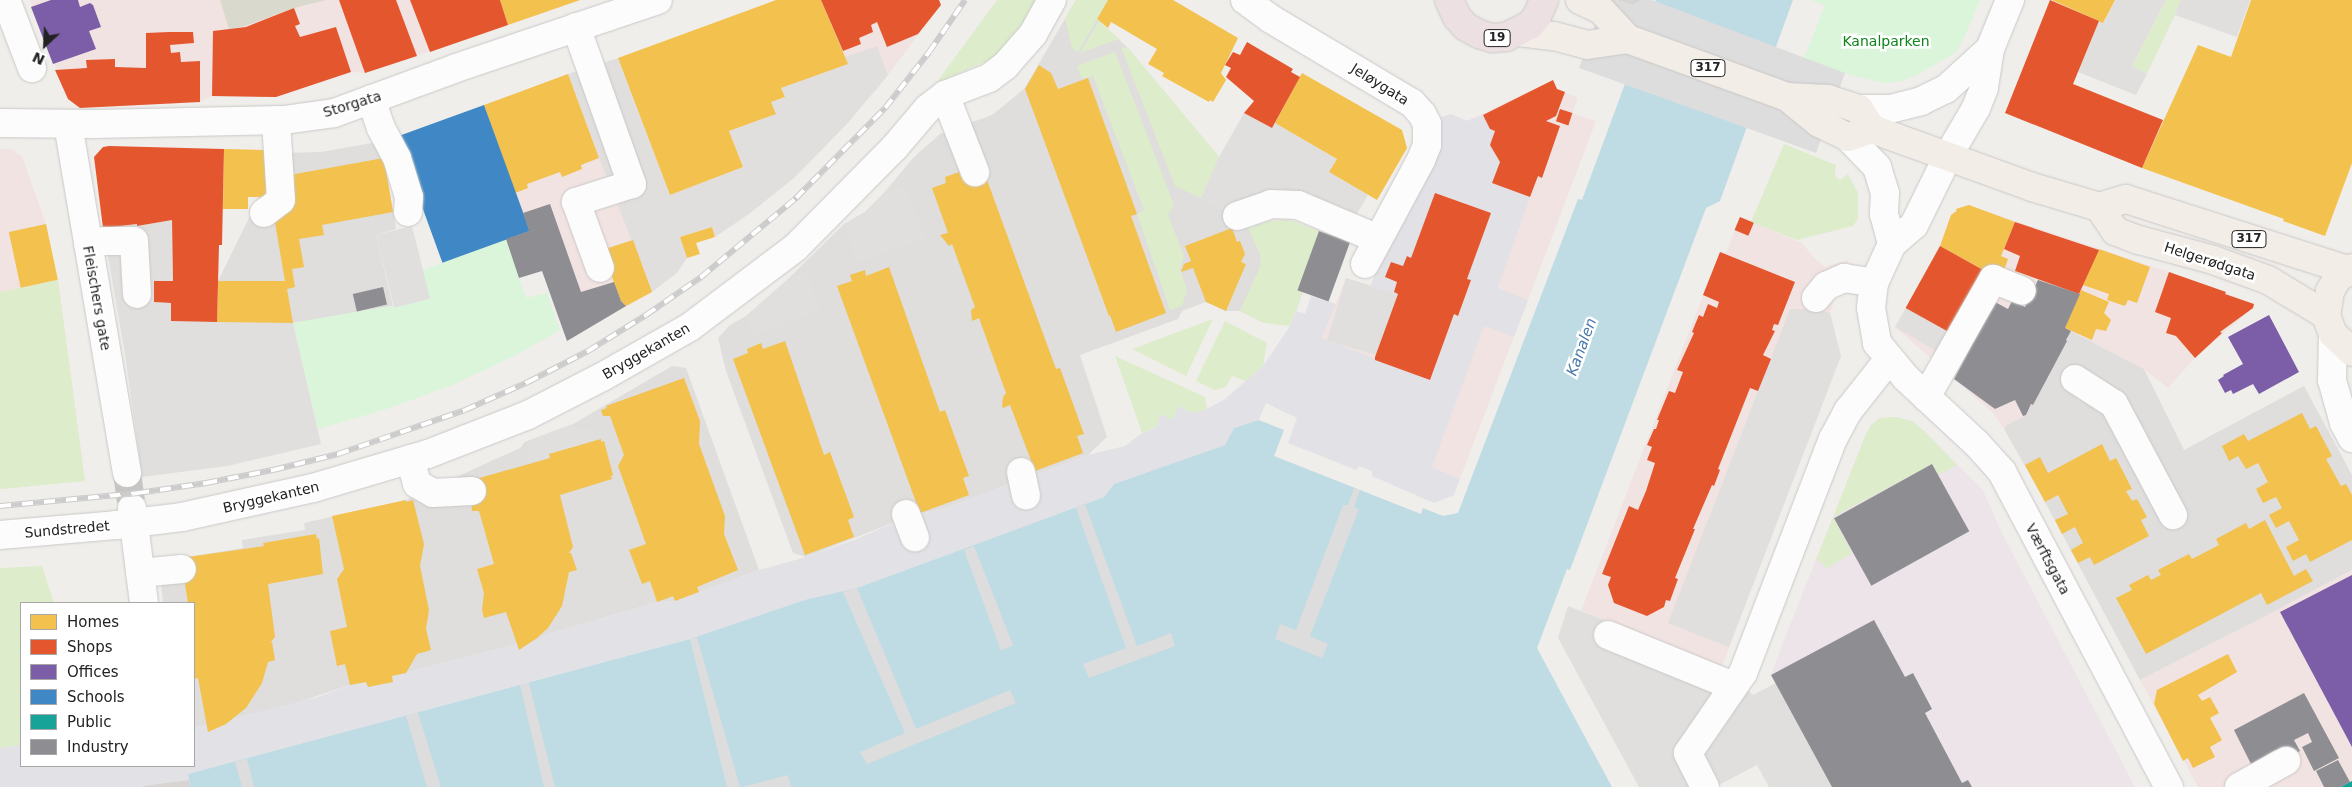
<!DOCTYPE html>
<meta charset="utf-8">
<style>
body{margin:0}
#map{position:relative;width:2352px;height:787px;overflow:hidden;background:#f0eeeb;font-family:"DejaVu Sans",sans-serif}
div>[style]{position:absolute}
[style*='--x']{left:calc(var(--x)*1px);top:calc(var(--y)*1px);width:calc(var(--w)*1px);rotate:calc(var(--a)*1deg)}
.residential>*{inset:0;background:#dfdedc}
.commercial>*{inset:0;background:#f1e3e1}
.industrial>*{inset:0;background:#ede4e9}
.construction>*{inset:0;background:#d9d9cd}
.grass>*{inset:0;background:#ddeccb}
.park>*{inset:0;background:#daf5da}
.parking>*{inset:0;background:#e0dfde;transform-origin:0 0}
.plaza>*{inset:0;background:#e2e1e5}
.water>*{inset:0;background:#bfdbe3}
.pier>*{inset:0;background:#dedddd}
.homes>*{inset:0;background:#f2c14e;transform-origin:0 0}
.shops>*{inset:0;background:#e4572e;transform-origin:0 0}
.offices>*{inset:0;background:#7b5ea7}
.schools>*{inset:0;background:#3f88c5;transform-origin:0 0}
.public>*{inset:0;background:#17a398}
.industry>*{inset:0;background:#8d8d92;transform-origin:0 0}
.building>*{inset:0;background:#d7d4d2}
.minor-tunnel>*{height:28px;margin-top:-14px;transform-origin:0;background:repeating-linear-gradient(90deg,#c7c5c3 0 28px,transparent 0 42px)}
.roads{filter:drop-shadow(0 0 1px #c9c8c7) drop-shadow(0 0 1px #c9c8c7)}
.minor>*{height:28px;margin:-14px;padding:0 14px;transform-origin:14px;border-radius:14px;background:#fdfcfc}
.major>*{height:28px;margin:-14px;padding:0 14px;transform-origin:14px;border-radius:14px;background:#f3ede7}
.highway>*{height:28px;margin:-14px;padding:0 14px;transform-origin:14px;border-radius:14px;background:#ece0e2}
.rail>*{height:5.5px;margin-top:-2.75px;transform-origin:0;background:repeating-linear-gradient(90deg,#fff 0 11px,#ccc 0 22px);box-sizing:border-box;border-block:1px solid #ccc}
span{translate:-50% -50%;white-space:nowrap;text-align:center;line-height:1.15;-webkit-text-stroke:5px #fff;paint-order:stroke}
.shield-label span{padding:1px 4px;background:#fff;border:1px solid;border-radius:4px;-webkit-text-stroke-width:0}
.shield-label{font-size:12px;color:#222;font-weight:700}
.park-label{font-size:14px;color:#0c8416}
.street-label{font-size:14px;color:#222}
.water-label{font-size:15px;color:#4a7aab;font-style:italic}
.legend{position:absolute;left:20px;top:602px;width:175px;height:165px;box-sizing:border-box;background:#fff;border:1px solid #a7a7a7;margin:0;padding:6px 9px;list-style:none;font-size:15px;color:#222}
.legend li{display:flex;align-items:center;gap:10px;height:25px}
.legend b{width:25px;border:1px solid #a7a7a7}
.north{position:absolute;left:20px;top:20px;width:50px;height:50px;-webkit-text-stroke:4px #fff;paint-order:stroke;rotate:205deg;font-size:14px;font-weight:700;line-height:20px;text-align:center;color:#222}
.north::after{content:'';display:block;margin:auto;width:18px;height:22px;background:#222;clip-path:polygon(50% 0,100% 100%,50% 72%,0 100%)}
</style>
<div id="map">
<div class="residential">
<i style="clip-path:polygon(1076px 0,1128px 48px,1219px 157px,1201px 198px,1225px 211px,1248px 228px,1270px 221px,1290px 220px,1319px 231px,1298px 290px,1303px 292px,1296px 311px,1264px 323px,1240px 311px,1226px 311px,1206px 302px,1182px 311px,1178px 319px,1080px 355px,1107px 437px,1088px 455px,945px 508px,908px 517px,806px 557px,793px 553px,726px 371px,718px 338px,730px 325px,746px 316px,787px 280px,844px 224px,865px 212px,882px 195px,914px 157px,940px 134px,992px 115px,1024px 89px)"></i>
<i style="clip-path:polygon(372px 143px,384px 158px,396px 229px,376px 235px,393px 306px,293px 323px,217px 322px,218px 281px,281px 153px,321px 152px)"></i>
<i style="clip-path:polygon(2071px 331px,2144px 369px,2184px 450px,2304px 386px,2352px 475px,2352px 570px,2262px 618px,2140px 680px,2038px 489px,2004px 429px,2006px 425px,2026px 415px,2031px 404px,2033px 405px)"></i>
<i style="clip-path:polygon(672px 366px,686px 368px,759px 570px,675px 601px,657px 602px,548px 634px,519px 650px,517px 644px,392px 676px,393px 682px,368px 687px,350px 685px,208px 732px,207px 725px,194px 727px,194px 603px,163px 603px,161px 583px,181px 558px,243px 548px,242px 540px,305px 530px,304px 523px,406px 500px,520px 448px,525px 442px,573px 424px)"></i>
</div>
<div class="commercial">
<i style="clip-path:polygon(30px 0,581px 0,365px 73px,351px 72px,276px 97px,212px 96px,200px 102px,80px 108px,68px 99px)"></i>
<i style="clip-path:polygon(821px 0,939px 0,941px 5px,875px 92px,845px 57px)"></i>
<i style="clip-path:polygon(568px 74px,599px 158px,652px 292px,567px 341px,484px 105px)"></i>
<i style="clip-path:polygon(1553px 80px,1557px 89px,1578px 98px,1572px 113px,1596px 121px,1460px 479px,1432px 468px,1322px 338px,1346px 278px,1370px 286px,1451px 114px,1467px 121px)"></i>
<i style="clip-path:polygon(0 149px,11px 149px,22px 156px,46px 224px,58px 280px,85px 481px,0 489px)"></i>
<i style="clip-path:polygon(1967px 205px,2169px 272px,2254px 304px,2253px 308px,2195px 358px,2168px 388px,2144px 369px,2071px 331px,2033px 405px,2031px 405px,2026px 415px,2006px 425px,2004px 429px,1992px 412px,1895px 327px,1940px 246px,1951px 215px,1956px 209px)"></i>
<i style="clip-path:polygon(1740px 217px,1802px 243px,1814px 258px,1825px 267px,1848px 260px,1830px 313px,1841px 356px,1722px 666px,1581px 611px,1720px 252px,1726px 253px)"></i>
<i style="clip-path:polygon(2352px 570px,2352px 787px,2198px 787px,2140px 680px,2262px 618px)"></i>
</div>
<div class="industrial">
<i style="clip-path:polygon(1896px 417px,1912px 421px,1924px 431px,1983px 490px,2001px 531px,2135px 787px,1769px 787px,1753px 695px,1776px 683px,1771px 675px,1780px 650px,1866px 434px,1871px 425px,1880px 418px)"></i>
</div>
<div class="construction">
<i style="clip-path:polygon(220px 0,326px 0,294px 8px,245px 26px,229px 29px)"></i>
</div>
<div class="grass">
<i style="clip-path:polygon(997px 0,1037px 0,1013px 40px,1002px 52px,987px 61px,936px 83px)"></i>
<i style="clip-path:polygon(1076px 0,1108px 0,1078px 52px,1072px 48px,1065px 18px)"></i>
<i style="clip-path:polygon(2166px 0,2182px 0,2147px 74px,2132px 66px)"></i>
<i style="clip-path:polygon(1099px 21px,1119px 39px,1080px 53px)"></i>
<i style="clip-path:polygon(1121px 47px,1128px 48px,1219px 157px,1201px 198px,1175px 186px)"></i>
<i style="clip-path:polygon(1115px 52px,1174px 205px,1168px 215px,1184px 256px,1180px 269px,1187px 290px,1182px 306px,1170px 310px,1137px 214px,1144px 210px,1093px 76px,1082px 79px,1077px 66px)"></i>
<i style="clip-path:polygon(1784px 144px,1836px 165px,1835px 176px,1840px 180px,1848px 174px,1858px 193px,1858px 219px,1853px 226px,1797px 240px,1751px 222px)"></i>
<i style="clip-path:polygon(1290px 220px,1319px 231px,1298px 290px,1303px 292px,1290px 326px,1264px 323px,1240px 311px,1260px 267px,1261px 257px,1248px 228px,1270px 221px)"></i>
<i style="clip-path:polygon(58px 280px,85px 481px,0 489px,0 292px)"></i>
<i style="clip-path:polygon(1213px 319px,1186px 376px,1132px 349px)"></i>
<i style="clip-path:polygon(1225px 321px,1267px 343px,1263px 366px,1246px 381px,1232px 376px,1226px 387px,1215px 390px,1196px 381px)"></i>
<i style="clip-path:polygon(1115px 356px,1205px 397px,1207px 409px,1172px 420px,1142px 433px)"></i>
<i style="clip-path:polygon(1896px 417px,1912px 421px,1924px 431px,1957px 465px,1938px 475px,1932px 464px,1833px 517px,1852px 553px,1826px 569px,1823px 564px,1816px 560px,1866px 434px,1871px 425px,1880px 418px)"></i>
<i style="clip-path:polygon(42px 566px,54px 603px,21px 603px,21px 745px,0 748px,0 568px)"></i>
</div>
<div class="park">
<i style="clip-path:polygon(1811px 0,1980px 0,1964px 38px,1956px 52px,1919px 74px,1902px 81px,1884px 83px,1846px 74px,1804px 58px,1825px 5px)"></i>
<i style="clip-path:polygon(506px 239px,526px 298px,547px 293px,560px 330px,516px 355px,455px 384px,390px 408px,318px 429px,293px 323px,430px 299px,423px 270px)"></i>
</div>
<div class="parking">
<i style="clip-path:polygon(2115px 0,2166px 0,2132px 66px,2147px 74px,2136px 95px,2078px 72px,2099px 21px,2104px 22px)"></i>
<i style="clip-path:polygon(2181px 0,2250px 0,2237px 37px,2175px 15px)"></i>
<i style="clip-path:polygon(877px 46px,888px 75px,847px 124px,794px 178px,749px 214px,715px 237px,712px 227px,680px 237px,687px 258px,677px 273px,652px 292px,599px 158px,568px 74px,618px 58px,670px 195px,743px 167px,729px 131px,775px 114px,771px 102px,785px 97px,781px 88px,847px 64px,845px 57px)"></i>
<i style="clip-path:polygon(1244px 113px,1272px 128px,1275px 123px,1337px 159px,1329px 172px,1368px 195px,1354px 219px,1225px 211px,1201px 198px,1219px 157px)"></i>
<i style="clip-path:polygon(904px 185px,926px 238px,857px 263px,844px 224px,865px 212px,882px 195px)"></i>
<i style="clip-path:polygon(172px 220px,173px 281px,154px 281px,154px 302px,171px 303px,171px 321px,293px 323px,321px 444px,227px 466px,142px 477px,125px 354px,103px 228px,137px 224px,137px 226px)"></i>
<i style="left:412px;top:226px;width:75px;height:37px;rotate:76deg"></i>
<i style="clip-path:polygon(806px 273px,820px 311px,754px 335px,746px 316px,787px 280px)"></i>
<i style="left:1346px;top:278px;width:54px;height:65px;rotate:17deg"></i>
<i style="left:1906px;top:308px;width:53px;height:22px;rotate:30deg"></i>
<i style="clip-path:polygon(1790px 309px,1815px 309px,1830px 313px,1841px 356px,1729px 647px,1668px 623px)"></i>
<i style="clip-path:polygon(573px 424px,577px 430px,587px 428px,592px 431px,595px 441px,550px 458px,528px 463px,525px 442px)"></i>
<i style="clip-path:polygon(1568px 606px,1722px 666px,1753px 695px,1776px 683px,1832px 787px,1769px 787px,1757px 765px,1715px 787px,1639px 787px,1558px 638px)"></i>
</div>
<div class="plaza">
<i style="clip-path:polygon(1451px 114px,1467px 121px,1483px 115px,1490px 128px,1495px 131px,1490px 145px,1500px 162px,1493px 183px,1530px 197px,1498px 288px,1528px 300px,1514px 337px,1484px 326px,1432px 467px,1460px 479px,1454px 495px,1434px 503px,1372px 476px,1372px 471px,1359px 466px,1356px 470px,1288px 443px,1297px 418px,1266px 403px,1259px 420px,1234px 428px,1225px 445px,1114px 484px,1104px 497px,857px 588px,697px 637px,188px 774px,189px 780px,138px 787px,0 787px,0 748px,21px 745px,21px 766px,194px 766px,194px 727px,207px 725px,209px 731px,234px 718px,321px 696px,350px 685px,366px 682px,368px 687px,393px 682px,392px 676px,517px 644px,519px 649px,548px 634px,657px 602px,675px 601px,759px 570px,806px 557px,854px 540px,908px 517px,945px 508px,1088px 455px,1125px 446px,1142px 433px,1155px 428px,1161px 414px,1172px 420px,1179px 406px,1193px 413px,1207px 409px,1225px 399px,1263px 366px,1290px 326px,1296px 311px,1305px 314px,1311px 296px,1336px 304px,1322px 338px,1430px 380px,1454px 314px,1459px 315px,1471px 281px,1467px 279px,1491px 213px,1435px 193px,1411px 258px,1407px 257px,1403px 266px,1391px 262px,1385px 277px,1397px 282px,1394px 291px,1398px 294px,1370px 287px,1438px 118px)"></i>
</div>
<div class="water">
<i style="clip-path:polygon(1656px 0,1793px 0,1720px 201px,1706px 208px,1570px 570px,1567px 569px,1537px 648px,1612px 787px,190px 787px,188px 774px,690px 639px,805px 600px,857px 588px,1104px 497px,1114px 484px,1225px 445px,1234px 428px,1259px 420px,1284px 430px,1274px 456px,1421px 514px,1423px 508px,1443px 516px,1458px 513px,1578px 199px,1582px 200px)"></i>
</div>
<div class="pier">
<i style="clip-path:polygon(1604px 0,1652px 0,1845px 73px,1816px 153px,1579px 68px)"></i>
<i style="clip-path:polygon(1354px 488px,1360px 490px,1354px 507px,1359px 509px,1310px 636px,1328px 644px,1322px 658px,1275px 639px,1280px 624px,1296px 630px,1343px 505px,1348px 505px)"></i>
<i style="clip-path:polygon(1085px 504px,1137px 646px,1171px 633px,1175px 646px,1089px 678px,1083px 664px,1126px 648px,1076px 508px)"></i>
<i style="clip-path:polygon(974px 546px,1013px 645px,1001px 651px,964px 550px)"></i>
<i style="clip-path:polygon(857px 588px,916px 729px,1010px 690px,1016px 703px,867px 764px,860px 752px,905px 733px,843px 592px)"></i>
<i style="clip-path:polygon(697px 637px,740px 787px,727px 787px,690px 639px)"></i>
<i style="clip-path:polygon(529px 683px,555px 787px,544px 787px,520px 685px)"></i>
<i style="clip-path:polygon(418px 712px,418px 713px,441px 787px,427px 787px,406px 716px)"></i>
<i style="clip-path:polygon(247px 759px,254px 787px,242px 787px,235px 762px)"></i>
<i style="clip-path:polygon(788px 775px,791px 787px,742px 787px)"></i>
</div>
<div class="homes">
<i style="clip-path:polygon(500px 0,580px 0,508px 25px)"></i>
<i style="clip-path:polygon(776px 0,821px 0,848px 64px,781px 88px,785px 97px,771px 102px,776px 114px,729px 131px,743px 167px,670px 195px,618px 58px)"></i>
<i style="clip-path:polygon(1108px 0,1173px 0,1238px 38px,1221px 73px,1226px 80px,1213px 102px,1210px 100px,1209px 102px,1162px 76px,1164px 73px,1148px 64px,1157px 49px,1111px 22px,1108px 28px,1097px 19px)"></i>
<i style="clip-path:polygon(2052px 0,2115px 0,2103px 23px)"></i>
<i style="clip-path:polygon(2251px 0,2352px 0,2352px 163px,2325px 236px,2283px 221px,2284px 219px,2142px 168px,2198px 45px,2231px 57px)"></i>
<i style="clip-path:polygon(1039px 65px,1051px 73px,1058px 89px,1088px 78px,1137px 214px,1131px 216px,1166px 313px,1116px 332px,1110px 315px,1109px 316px,1025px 89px)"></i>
<i style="clip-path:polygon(1302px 73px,1402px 130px,1407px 148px,1377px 200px,1329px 172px,1337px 159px,1275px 123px)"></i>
<i style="clip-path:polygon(568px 74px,599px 158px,581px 165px,582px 169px,562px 177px,560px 172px,527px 184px,528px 188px,515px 193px,484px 105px)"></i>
<i style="clip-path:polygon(224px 149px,264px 150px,271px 197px,248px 197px,248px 209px,223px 209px)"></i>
<i style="clip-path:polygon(384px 158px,393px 212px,322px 225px,324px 235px,299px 239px,304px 267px,292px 269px,295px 287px,287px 289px,293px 323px,217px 322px,218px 281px,285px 281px,273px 211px,284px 176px)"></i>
<i style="clip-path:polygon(983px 169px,1056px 369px,1060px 368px,1084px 434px,1077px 436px,1083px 453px,1035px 471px,1010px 405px,1003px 408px,1002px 406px,1003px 397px,1006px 393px,979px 318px,972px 321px,971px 310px,975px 307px,952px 244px,949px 246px,940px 235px,948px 233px,932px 188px,946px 183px,945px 177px,959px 172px,961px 177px)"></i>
<i style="clip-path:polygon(1969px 205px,2015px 222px,2001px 256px,2008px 259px,2002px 276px,1989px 273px,1940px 246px,1951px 215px,1957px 211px,1956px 209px)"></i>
<i style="left:46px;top:224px;width:57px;height:38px;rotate:78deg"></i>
<i style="clip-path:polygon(712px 227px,715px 237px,696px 243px,700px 254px,687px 258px,680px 237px)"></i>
<i style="clip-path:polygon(1232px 228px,1237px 242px,1240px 241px,1245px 254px,1241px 262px,1246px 264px,1226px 311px,1206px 302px,1193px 268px,1181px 272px,1184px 264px,1191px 261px,1185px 246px)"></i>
<i style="clip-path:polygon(633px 240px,652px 292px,626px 306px,621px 301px,602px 250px)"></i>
<i style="clip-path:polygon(2099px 249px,2150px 267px,2137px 303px,2128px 300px,2125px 306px,2107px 300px,2109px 294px,2083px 285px)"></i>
<i style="clip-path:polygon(889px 267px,940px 412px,945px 410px,969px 476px,963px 478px,969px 495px,920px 513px,837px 286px,852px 281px,850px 275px,865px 270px,866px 276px)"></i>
<i style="clip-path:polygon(2081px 290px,2109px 302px,2104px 313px,2111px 320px,2106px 331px,2096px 329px,2092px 340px,2065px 328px)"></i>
<i style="clip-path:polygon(785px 341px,824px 455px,830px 452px,854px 517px,848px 520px,854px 537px,805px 555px,733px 359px,748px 353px,747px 349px,761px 343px,763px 349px)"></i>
<i style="clip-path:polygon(684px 378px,700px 421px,699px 444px,725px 516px,724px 534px,738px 570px,697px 587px,699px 592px,675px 601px,673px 596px,657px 602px,650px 581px,642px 584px,629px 550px,646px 544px,618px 466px,624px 455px,610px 416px,603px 416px,601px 410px,607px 408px,606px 406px)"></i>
<i style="clip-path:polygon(2302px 413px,2310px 429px,2316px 426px,2332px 456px,2326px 459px,2341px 486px,2346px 484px,2352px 495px,2352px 540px,2310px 562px,2306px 554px,2293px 561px,2286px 547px,2299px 540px,2289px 521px,2276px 528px,2269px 515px,2282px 508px,2276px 497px,2263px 503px,2256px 489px,2268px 482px,2258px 463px,2246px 469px,2238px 456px,2229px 461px,2222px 446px,2244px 434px,2248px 441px)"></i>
<i style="clip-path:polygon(601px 439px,601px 442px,604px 441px,613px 475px,611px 476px,612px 479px,560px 495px,573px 547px,569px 553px,571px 553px,577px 570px,569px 572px,562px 606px,548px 628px,537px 638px,519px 650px,506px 612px,484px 618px,482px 610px,484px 593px,477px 569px,494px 564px,479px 511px,472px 511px,469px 481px,550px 458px,549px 454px)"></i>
<i style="clip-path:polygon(2102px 444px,2110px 461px,2116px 458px,2132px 489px,2126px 491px,2132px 501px,2137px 499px,2147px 517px,2141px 520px,2149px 536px,2094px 565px,2090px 557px,2078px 563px,2071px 550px,2083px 543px,2075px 527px,2062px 534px,2055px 520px,2068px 514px,2058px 495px,2045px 502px,2025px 465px,2040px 457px,2048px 473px)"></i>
<i style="clip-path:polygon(406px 500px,406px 502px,413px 500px,424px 544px,420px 566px,429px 610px,426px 629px,431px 650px,417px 654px,406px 673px,392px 676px,393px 682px,368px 687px,366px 682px,350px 685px,345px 664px,337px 666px,330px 631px,347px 627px,337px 579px,344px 569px,332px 516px)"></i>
<i style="clip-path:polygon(2265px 520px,2294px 576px,2306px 569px,2313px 581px,2267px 605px,2261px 593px,2146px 654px,2116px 598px,2132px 590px,2129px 585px,2148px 575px,2151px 580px,2161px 575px,2158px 570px,2189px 554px,2192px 559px,2219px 545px,2216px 539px,2246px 523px,2249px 529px)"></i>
<i style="clip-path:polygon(316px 534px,317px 539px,319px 538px,323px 574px,268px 584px,275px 637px,270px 643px,272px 642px,275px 660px,268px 662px,262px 683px,246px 708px,226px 724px,208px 732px,198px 678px,194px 679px,194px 603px,188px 603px,181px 558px,264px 546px,263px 543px)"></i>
<i style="clip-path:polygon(2228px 654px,2237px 672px,2198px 695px,2202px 701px,2210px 697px,2219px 713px,2210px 718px,2222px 740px,2210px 747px,2215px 757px,2193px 768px,2188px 758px,2183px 761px,2154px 704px,2157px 690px)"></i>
</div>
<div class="shops">
<i style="clip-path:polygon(339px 0,396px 0,417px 56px,365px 73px)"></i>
<i style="clip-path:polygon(410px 0,500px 0,508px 25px,430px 52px)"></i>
<i style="clip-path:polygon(821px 0,939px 0,941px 5px,918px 34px,887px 47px,877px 22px,871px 25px,873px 32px,859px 38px,861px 44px,843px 51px)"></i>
<i style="clip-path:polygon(2050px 0,2099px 21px,2073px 84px,2163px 120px,2142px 168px,2005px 113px)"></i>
<i style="clip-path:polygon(294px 8px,300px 24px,295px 26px,300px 37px,336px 27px,351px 72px,276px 97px,212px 96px,213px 31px,246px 27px)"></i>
<i style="clip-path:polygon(169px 32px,193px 32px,194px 43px,170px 45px,171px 53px,180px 52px,181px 62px,200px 61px,200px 102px,80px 108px,68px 99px,55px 70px,87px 68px,86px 60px,115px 59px,115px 67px,146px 68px,146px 33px)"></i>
<i style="clip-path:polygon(1247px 42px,1293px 69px,1291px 72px,1300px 77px,1272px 128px,1244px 113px,1254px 101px,1226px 77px,1231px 68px,1225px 65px,1233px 52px,1240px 55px)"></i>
<i style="clip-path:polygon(1553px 80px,1557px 89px,1565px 92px,1556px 116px,1546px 121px,1560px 126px,1542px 178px,1538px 176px,1530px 197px,1492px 183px,1500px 162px,1490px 145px,1495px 131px,1490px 129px,1483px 115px)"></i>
<i style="left:1560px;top:109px;width:13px;height:13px;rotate:18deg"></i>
<i style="clip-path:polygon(109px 146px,224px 149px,222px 245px,219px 245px,217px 322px,171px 321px,171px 303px,154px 302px,154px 281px,173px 281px,172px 220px,137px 226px,137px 224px,103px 228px,94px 157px,103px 147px)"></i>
<i style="clip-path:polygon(1435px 193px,1491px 213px,1467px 279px,1471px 280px,1458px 316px,1454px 314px,1430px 380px,1375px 360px,1375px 357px,1398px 294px,1394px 292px,1397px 282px,1385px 277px,1391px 262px,1403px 266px,1407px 256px,1411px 258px)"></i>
<i style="left:1740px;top:217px;width:15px;height:14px;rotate:23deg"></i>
<i style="clip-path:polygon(2015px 222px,2099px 250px,2079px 294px,2015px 271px,2020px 256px,2004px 249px)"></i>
<i style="left:1940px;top:246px;width:56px;height:71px;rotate:29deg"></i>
<i style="clip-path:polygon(1720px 252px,1795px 282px,1778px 325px,1774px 324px,1772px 330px,1775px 331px,1763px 355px,1771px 359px,1758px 391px,1750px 388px,1718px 469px,1720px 470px,1714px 486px,1712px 485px,1693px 529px,1695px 529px,1675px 578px,1678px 579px,1670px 601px,1666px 600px,1664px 607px,1647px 616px,1614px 603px,1608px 585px,1611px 577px,1602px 574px,1629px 506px,1638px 510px,1646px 491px,1655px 463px,1647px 460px,1652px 447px,1647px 445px,1654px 429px,1656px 429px,1659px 420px,1657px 420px,1669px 391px,1675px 393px,1683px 372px,1677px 370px,1694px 333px,1692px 332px,1699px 315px,1703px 317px,1708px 304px,1717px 308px,1719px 302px,1703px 295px)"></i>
<i style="clip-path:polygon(2169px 272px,2226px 292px,2225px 294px,2254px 304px,2253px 308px,2220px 332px,2222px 333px,2195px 358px,2176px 336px,2166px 333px,2171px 318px,2155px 312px)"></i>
</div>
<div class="offices">
<i style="clip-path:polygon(51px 0,78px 0,80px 7px,90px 3px,93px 5px,101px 27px,89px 31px,96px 49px,53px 64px,31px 7px)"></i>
<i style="clip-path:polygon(2269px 315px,2299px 372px,2259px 394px,2253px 384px,2233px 394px,2231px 390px,2225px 393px,2218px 380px,2224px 376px,2223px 375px,2243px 364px,2228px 337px)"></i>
<i style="clip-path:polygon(2352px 575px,2352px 747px,2280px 612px)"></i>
</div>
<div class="schools">
<i style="left:484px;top:105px;width:134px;height:93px;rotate:70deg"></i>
</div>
<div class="public">
<i style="clip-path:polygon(2352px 781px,2352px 787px,2340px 787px)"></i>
</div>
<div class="industry">
<i style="clip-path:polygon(550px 204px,581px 292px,614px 282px,621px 301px,626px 306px,567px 341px,542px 271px,519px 278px,506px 239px,529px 231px,523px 213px)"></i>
<i style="left:1319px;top:231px;width:33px;height:63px;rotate:20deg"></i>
<i style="clip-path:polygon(2038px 280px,2080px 294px,2065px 328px,2071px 331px,2066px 340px,2067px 341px,2033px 405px,2031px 404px,2026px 415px,2023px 416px,2015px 400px,1995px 409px,1954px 379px,1995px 302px,2008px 309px,2012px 301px,2025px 307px)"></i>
<i style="left:383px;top:287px;width:18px;height:31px;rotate:77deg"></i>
<i style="left:1932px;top:464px;width:77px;height:112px;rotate:61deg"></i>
<i style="clip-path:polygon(1874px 620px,1905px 677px,1913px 673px,1932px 709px,1925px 713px,1962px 783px,1968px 780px,1972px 787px,1832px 787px,1771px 675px)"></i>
<i style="clip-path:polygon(2304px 693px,2339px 758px,2314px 771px,2302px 747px,2312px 742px,2308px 733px,2294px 740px,2300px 751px,2281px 761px,2275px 750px,2251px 764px,2234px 730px)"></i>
<i style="clip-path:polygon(2338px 760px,2350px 782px,2340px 787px,2324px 787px,2316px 771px)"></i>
</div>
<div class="building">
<i style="clip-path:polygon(1618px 0,1640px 0,1633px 5px)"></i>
<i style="clip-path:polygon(189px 780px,190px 787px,143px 787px,143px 786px)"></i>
</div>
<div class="minor-tunnel">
<i style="--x:127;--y:473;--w:35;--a:82"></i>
</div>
<div class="roads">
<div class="minor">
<i style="--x:6;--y:0;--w:73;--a:69.1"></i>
<i style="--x:1245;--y:0;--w:32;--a:36"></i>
<i style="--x:1271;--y:19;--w:164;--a:30.8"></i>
<i style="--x:1412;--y:103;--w:15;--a:48"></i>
<i style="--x:1422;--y:114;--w:11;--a:63"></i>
<i style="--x:1427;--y:124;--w:21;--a:90"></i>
<i style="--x:1427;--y:145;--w:16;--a:112"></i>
<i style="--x:1421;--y:160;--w:118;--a:118.3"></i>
<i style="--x:2010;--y:0;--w:53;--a:112.2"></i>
<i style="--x:1990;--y:49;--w:39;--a:99"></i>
<i style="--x:1984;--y:88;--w:22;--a:112"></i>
<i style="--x:1976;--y:108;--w:56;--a:120.3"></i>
<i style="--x:1948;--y:156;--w:77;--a:116.2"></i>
<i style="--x:1914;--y:225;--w:29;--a:139"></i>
<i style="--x:1892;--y:244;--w:43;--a:114.8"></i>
<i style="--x:1874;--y:283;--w:25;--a:97"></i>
<i style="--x:1871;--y:308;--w:36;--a:80"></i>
<i style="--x:1877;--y:343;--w:45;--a:50.4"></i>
<i style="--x:1906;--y:378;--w:97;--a:42.9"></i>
<i style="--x:1977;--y:444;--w:38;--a:48"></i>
<i style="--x:2002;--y:472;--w:357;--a:62.1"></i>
<i style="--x:576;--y:27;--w:167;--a:70.4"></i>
<i style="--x:632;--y:184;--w:59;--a:162.2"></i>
<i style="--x:576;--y:202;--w:70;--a:70"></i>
<i style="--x:945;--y:95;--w:83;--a:68.7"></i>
<i style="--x:371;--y:99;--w:31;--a:71"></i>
<i style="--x:381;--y:128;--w:34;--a:62"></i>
<i style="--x:397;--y:158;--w:41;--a:72.9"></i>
<i style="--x:409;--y:197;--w:15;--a:94"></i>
<i style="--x:1859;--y:109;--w:31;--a:0"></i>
<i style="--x:1890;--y:109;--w:32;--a:-14"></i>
<i style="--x:1921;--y:101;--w:28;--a:-26"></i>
<i style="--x:1946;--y:89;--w:59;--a:-42.3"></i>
<i style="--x:0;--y:123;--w:95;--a:0.6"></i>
<i style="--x:95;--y:124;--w:189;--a:-1.2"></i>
<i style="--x:284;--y:120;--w:50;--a:-8"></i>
<i style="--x:334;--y:113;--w:130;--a:-20.2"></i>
<i style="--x:456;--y:68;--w:213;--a:-18.6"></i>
<i style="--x:68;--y:124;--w:354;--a:80.4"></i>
<i style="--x:1848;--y:137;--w:42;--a:46"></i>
<i style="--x:1877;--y:167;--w:27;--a:73"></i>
<i style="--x:1885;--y:193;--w:21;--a:93"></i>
<i style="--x:1884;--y:214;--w:31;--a:75"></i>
<i style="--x:264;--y:213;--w:21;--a:-37"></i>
<i style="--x:281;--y:200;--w:80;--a:-93.6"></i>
<i style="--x:1237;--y:216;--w:36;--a:-19"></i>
<i style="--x:1271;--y:204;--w:27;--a:2"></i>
<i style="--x:1298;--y:205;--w:87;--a:23"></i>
<i style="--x:88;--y:244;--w:17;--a:-10"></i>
<i style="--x:105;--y:241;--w:29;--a:0"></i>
<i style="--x:134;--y:241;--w:53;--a:86.8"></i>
<i style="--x:1816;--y:298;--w:16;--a:-50"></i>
<i style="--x:1826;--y:286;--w:20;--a:-24"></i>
<i style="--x:1844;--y:278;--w:30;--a:9"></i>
<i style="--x:2333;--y:334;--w:46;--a:91.2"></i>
<i style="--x:2332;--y:380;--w:45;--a:74.4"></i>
<i style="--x:2344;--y:423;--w:17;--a:62"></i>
<i style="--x:2075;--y:379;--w:46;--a:32.7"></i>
<i style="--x:2114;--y:404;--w:126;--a:62"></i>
<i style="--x:1926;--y:397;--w:136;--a:-60.4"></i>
<i style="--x:1993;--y:279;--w:31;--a:22"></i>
<i style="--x:410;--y:459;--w:26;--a:74"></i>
<i style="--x:417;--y:484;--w:18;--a:29"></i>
<i style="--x:433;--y:493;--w:39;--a:-3"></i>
<i style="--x:1021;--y:472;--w:24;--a:78"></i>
<i style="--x:132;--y:508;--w:96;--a:82.8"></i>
<i style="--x:906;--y:514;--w:25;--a:69"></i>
<i style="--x:0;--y:535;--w:116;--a:-4.9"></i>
<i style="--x:116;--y:525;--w:66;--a:-6.9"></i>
<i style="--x:182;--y:517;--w:134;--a:-12.5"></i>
<i style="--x:313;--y:488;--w:120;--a:-16.5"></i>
<i style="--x:428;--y:454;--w:107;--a:-21.3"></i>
<i style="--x:528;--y:415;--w:83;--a:-27.2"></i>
<i style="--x:602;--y:377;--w:101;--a:-29.6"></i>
<i style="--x:690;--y:327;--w:131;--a:-37"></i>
<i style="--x:795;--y:248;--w:141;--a:-45.3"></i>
<i style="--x:894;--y:148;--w:52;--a:-49.6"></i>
<i style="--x:928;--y:108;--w:21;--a:-37"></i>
<i style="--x:945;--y:95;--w:47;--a:-21.1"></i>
<i style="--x:989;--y:78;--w:20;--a:-37"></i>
<i style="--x:1005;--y:66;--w:43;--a:-48.8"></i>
<i style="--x:1033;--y:34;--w:39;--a:-61"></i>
<i style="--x:140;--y:573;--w:42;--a:-5.4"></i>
<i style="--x:1608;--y:635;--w:135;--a:22.2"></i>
<i style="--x:1705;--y:787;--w:38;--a:-117"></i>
<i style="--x:1688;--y:753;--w:97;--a:-55.5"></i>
<i style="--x:1743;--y:673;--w:251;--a:-69"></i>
<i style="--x:1833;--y:439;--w:32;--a:-62"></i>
<i style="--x:1848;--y:411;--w:66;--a:-51.7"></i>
<i style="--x:2239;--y:787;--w:54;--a:-29"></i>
</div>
<div class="major">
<i style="--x:1580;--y:0;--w:23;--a:25"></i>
<i style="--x:1601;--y:10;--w:40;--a:47"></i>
<i style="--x:1628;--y:39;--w:169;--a:20"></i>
<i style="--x:1787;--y:97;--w:41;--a:2.8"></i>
<i style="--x:1828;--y:99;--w:33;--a:18"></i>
<i style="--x:1859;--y:109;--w:24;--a:57"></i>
<i style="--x:1519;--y:32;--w:35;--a:7"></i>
<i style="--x:1554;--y:36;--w:34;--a:15"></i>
<i style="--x:1587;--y:45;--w:41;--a:-8.3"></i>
<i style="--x:1787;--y:97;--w:41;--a:39.1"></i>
<i style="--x:1819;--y:123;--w:32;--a:26"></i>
<i style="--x:1848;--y:137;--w:25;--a:-18"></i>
<i style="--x:1872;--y:129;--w:170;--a:19.9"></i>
<i style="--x:2032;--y:187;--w:70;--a:16.6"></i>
<i style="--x:2099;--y:207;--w:28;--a:-17"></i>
<i style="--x:2126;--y:199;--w:232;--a:17.8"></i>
<i style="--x:2099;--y:207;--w:29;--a:56"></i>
<i style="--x:2115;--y:231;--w:26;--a:21"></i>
<i style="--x:2139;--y:240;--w:77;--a:15.1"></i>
<i style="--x:2213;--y:260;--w:59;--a:20"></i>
<i style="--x:2268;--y:280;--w:68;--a:31.1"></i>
<i style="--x:2352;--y:268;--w:19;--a:144"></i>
<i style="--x:2337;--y:279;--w:14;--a:120"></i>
<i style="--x:2330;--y:291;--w:24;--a:99"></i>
<i style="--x:2326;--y:315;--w:20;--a:70"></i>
<i style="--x:2333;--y:334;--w:26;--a:43"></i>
</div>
<div class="highway">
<i style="--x:1449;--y:0;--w:19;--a:65"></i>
<i style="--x:1457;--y:17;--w:13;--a:48"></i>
<i style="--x:1466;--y:27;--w:15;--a:28"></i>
<i style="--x:1479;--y:34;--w:14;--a:17"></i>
<i style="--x:1492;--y:38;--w:14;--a:-4"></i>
<i style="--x:1506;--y:37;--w:27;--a:-27"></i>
<i style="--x:1530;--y:25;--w:11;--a:-52"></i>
<i style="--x:1537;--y:16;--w:17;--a:-66"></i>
</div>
</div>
<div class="rail">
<i style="--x:0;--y:506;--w:139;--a:-5.4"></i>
<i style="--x:138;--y:493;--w:69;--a:-8.4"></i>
<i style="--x:206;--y:483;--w:68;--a:-11"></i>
<i style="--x:273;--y:470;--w:67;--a:-13.8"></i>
<i style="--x:338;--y:454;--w:134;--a:-19.1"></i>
<i style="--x:465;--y:410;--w:69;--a:-24"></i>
<i style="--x:528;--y:382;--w:68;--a:-27.3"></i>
<i style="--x:588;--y:351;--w:68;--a:-31.8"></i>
<i style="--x:646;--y:315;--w:67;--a:-34.6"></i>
<i style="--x:701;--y:277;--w:124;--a:-39.7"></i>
<i style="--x:796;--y:198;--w:127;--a:-45.3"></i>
<i style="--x:885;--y:108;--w:71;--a:-51.8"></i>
<i style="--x:929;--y:52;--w:63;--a:-55.3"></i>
</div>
<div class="shield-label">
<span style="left:1497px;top:38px">19</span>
<span style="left:1708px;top:68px">317</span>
<span style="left:2249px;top:239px">317</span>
</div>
<div class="park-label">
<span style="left:1886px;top:41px">Kanalparken</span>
</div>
<div class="street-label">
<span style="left:1380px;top:84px;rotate:32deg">Jeløygata</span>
<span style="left:352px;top:104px;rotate:-17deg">Storgata</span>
<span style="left:2210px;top:261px;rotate:18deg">Helgerødgata</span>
<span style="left:97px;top:298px;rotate:80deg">Fleischers gate</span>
<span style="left:646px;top:351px;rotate:-30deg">Bryggekanten</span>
<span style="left:271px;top:497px;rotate:-13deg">Bryggekanten</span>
<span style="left:67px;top:529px;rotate:-5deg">Sundstredet</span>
<span style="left:2048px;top:559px;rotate:62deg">Værftsgata</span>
</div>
<div class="water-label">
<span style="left:1582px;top:347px;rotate:-70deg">Kanalen</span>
</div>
<ul class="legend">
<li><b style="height:14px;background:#f2c14e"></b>Homes</li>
<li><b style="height:14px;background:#e4572e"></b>Shops</li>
<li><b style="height:14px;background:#7b5ea7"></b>Offices</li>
<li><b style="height:14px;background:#3f88c5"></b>Schools</li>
<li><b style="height:14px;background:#17a398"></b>Public</li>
<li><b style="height:14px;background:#8d8d92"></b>Industry</li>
</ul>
<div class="north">N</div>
</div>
